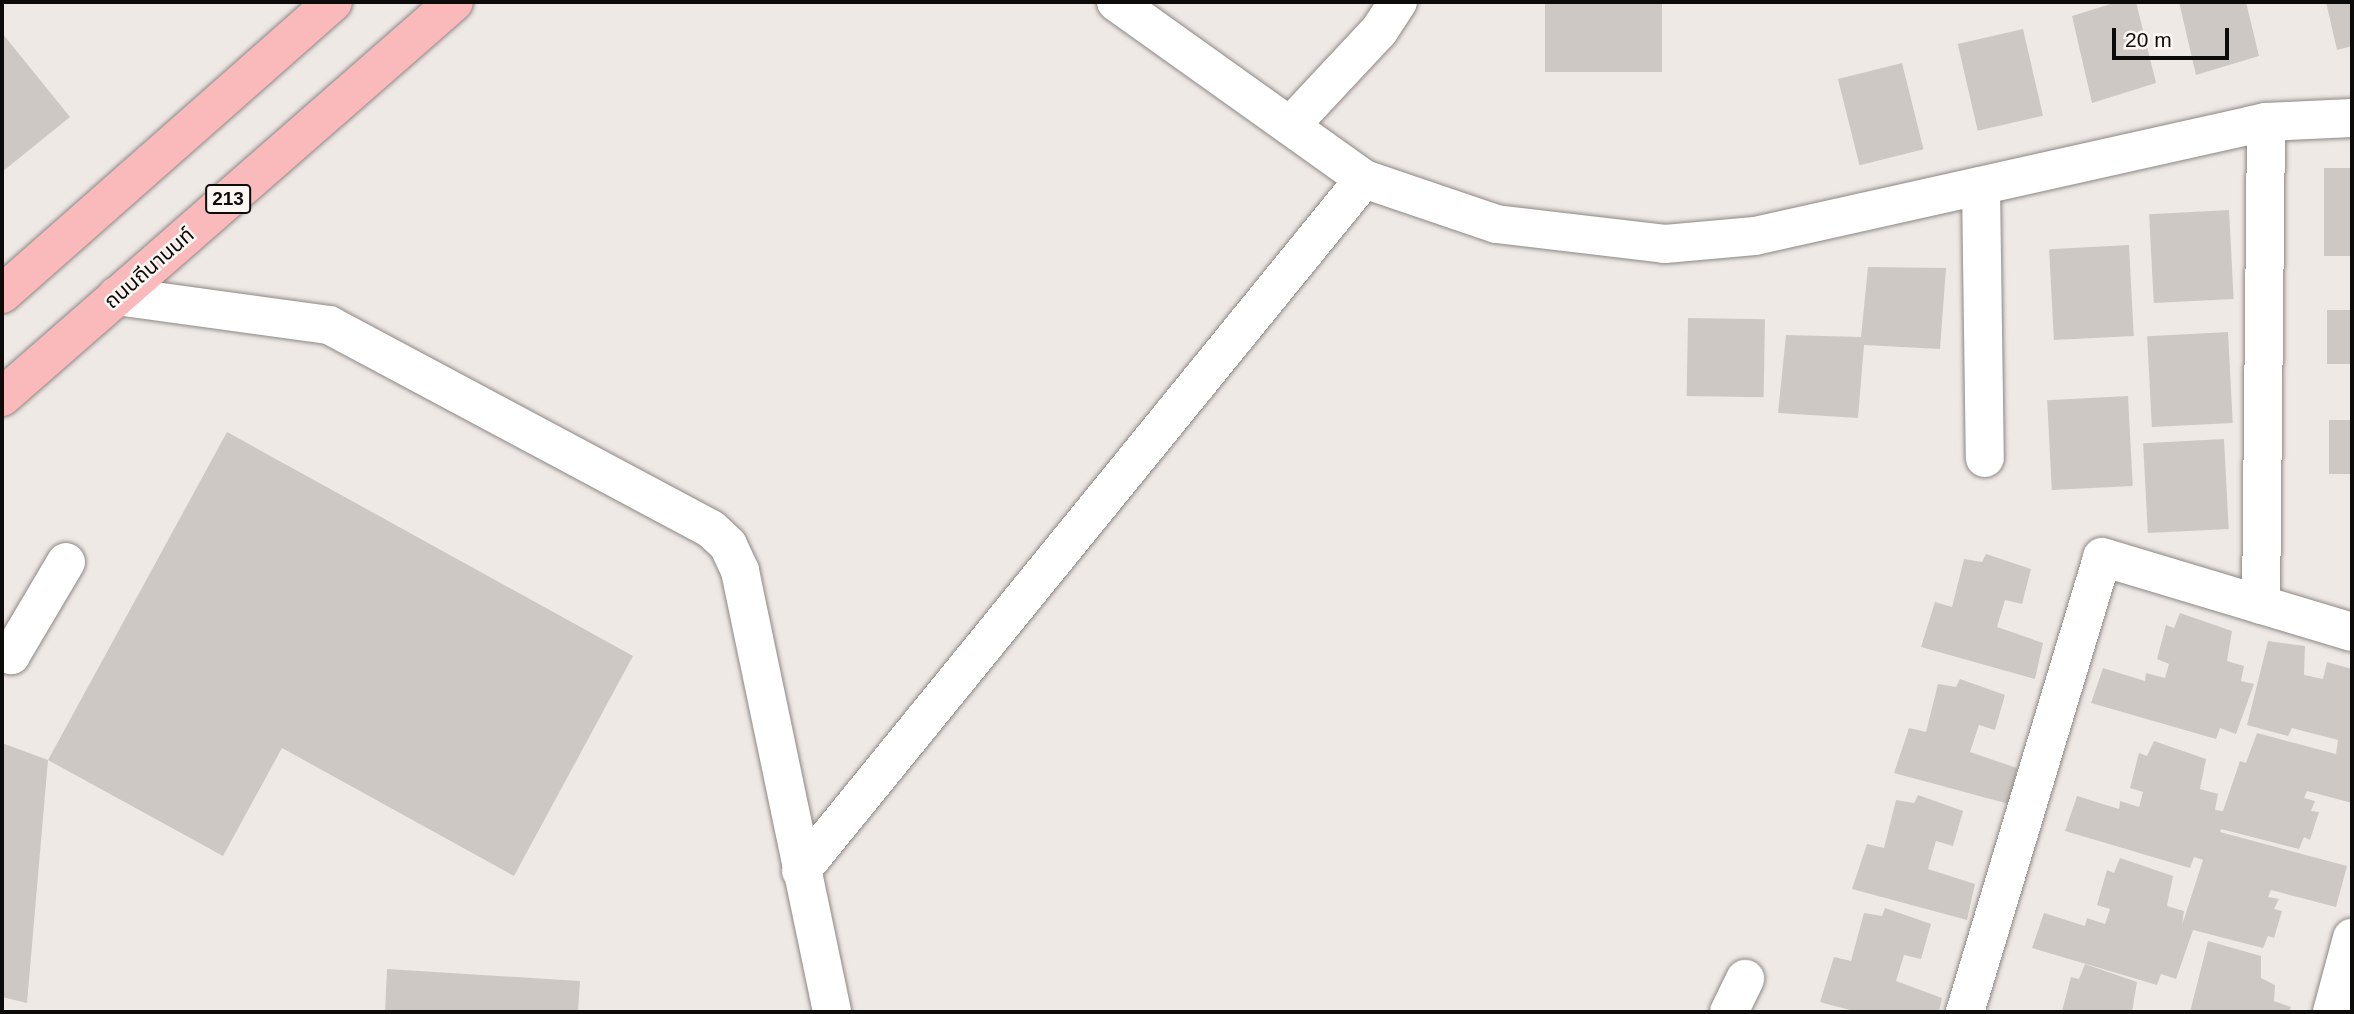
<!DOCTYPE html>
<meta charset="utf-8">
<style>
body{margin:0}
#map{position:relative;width:2354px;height:1014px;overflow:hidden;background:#efe9e6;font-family:Helvetica,"Noto Sans Thai",sans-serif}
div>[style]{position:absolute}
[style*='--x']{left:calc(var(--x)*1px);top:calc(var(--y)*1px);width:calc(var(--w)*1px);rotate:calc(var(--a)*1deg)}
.building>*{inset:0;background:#cec8c5;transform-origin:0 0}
.roads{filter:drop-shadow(0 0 2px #8d8784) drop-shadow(0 0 2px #8d8784)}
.minor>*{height:38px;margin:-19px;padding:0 19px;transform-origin:19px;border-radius:19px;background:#fff}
.major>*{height:38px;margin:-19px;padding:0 19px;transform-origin:19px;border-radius:19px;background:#fababb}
span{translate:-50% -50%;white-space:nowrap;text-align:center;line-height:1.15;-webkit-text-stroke:5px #fdf6f3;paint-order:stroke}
.shield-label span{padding:2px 5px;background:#fdf6f3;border:2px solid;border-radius:5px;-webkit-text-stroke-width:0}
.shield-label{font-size:19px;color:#0d0b0a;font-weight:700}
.street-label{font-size:21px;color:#0d0b0a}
.frame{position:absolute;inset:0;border:4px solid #0d0b0a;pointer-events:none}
.scale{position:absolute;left:2112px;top:28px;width:117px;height:32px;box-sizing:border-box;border:4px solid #0d0b0a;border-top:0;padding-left:9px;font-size:21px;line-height:24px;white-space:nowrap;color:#0d0b0a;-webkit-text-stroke:5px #fdf6f3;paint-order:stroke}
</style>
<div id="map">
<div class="building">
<i style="left:1545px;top:2px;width:117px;height:70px"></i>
<i style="clip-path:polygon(2117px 2px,2136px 2px,2156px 83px,2092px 103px,2072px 16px)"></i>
<i style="clip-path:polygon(2179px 2px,2246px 2px,2259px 56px,2196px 75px)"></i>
<i style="clip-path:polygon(2326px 2px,2352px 2px,2352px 46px,2337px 50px)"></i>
<i style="left:2023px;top:29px;width:89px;height:67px;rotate:77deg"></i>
<i style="clip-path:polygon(2px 33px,70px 117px,2px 172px)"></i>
<i style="left:1902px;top:63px;width:89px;height:66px;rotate:76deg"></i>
<i style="left:2352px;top:168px;width:88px;height:28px;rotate:90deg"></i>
<i style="left:2229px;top:210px;width:89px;height:80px;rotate:87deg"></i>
<i style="left:2129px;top:245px;width:91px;height:80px;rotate:87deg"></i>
<i style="clip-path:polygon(1868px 267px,1946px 268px,1940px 349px,1864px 345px,1858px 418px,1778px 413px,1786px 335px,1861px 337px)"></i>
<i style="left:2352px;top:310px;width:54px;height:25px;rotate:90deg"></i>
<i style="left:1688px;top:318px;width:77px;height:78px;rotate:1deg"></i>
<i style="left:2228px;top:332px;width:91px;height:81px;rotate:87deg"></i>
<i style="left:2128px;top:396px;width:90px;height:81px;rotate:87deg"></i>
<i style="left:2352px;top:420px;width:54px;height:23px;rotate:90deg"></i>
<i style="clip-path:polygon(227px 432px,633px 656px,514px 876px,282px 748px,223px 856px,48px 760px,27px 1003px,2px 997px,2px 743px,48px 760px)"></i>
<i style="left:2224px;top:439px;width:90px;height:81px;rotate:87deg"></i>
<i style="clip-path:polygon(1986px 554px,2031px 569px,2022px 604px,2005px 600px,1997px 627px,2043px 643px,2035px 679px,1921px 647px,1935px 602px,1952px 607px,1964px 559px,1982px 562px)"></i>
<i style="clip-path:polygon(2180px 613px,2232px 631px,2227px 661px,2244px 666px,2241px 681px,2254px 684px,2236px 734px,2220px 728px,2216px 739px,2091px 703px,2103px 668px,2145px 681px,2146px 673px,2165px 678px,2169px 664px,2157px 659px,2166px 625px,2174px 628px)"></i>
<i style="clip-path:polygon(2268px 641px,2305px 646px,2304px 675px,2323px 679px,2327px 662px,2352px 669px,2352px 803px,2307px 791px,2304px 798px,2315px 801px,2311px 811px,2319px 812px,2310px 840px,2304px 837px,2299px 849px,2221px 829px,2220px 832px,2347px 866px,2336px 907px,2271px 890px,2268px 897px,2279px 899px,2274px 909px,2282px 911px,2274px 938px,2268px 936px,2263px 948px,2193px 930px,2176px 979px,2161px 974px,2157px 985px,2032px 948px,2044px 913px,2085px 926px,2087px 918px,2105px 924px,2110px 909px,2097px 905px,2107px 870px,2114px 873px,2120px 858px,2173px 876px,2167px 906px,2184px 911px,2182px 925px,2203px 860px,2194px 857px,2190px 868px,2065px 831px,2077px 796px,2119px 809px,2120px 801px,2139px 807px,2143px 792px,2130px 788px,2139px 753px,2147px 756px,2154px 741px,2206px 759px,2200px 789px,2218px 794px,2215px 810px,2223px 811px,2240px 761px,2246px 763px,2257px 733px,2336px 754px,2338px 740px,2292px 728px,2288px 736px,2247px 725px)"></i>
<i style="clip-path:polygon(1960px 679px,2005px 695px,1995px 730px,1979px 725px,1970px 752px,2017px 768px,2009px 804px,1894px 773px,1909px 728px,1926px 732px,1938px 684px,1956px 687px)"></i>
<i style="clip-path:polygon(1918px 795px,1963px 811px,1953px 846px,1936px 841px,1928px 869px,1975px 884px,1967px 920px,1852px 889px,1867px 844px,1884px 848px,1896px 800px,1914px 803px)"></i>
<i style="clip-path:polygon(1885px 908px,1931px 924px,1921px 959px,1904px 955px,1896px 981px,1942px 998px,1939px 1012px,1857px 1012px,1820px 1002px,1834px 957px,1851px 961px,1864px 913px,1882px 916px)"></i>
<i style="clip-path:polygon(2208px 941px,2261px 956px,2261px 978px,2275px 985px,2274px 1001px,2291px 1007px,2289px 1012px,2190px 1012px)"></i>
<i style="clip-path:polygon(2085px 964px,2137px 982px,2132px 1012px,2062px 1011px,2071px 977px,2079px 979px)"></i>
<i style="clip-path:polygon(387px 969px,580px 981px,578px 1012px,385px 1012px)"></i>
</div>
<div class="roads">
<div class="minor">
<i style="--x:1116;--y:2;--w:305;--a:35.5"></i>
<i style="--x:1364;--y:179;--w:139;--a:18.8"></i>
<i style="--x:1496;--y:224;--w:170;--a:6.7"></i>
<i style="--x:1665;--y:244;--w:90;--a:-5.1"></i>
<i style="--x:1755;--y:236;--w:524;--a:-12.58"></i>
<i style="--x:2266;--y:122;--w:86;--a:-2.7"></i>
<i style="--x:1290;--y:126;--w:130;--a:-46.9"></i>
<i style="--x:1379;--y:31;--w:35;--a:-57"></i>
<i style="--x:1981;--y:186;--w:272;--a:89.2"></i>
<i style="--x:117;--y:296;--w:214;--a:7.8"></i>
<i style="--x:329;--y:325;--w:433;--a:28.1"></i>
<i style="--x:711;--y:529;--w:23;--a:43"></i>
<i style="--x:728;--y:545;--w:29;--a:65"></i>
<i style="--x:740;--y:571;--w:450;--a:78.2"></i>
<i style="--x:2261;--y:605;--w:483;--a:-89.4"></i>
<i style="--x:2;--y:649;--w:11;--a:34"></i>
<i style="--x:11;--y:655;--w:108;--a:-59.4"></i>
<i style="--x:801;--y:871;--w:892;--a:-50.87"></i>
<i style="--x:1729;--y:1012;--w:37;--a:-64"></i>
<i style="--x:1965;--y:1012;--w:475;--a:-73.2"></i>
<i style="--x:2102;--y:557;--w:261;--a:16.7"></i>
<i style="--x:2332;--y:1012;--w:77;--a:-74.9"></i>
</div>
<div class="major">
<i style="--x:2;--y:294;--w:441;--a:-41.4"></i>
<i style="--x:2;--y:397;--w:600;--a:-41.15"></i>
</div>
</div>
<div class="shield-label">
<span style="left:228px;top:199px">213</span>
</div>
<div class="street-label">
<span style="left:149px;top:268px;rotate:-41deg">ถนนถีนานนท์</span>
</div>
<div class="frame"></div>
<div class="scale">20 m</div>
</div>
